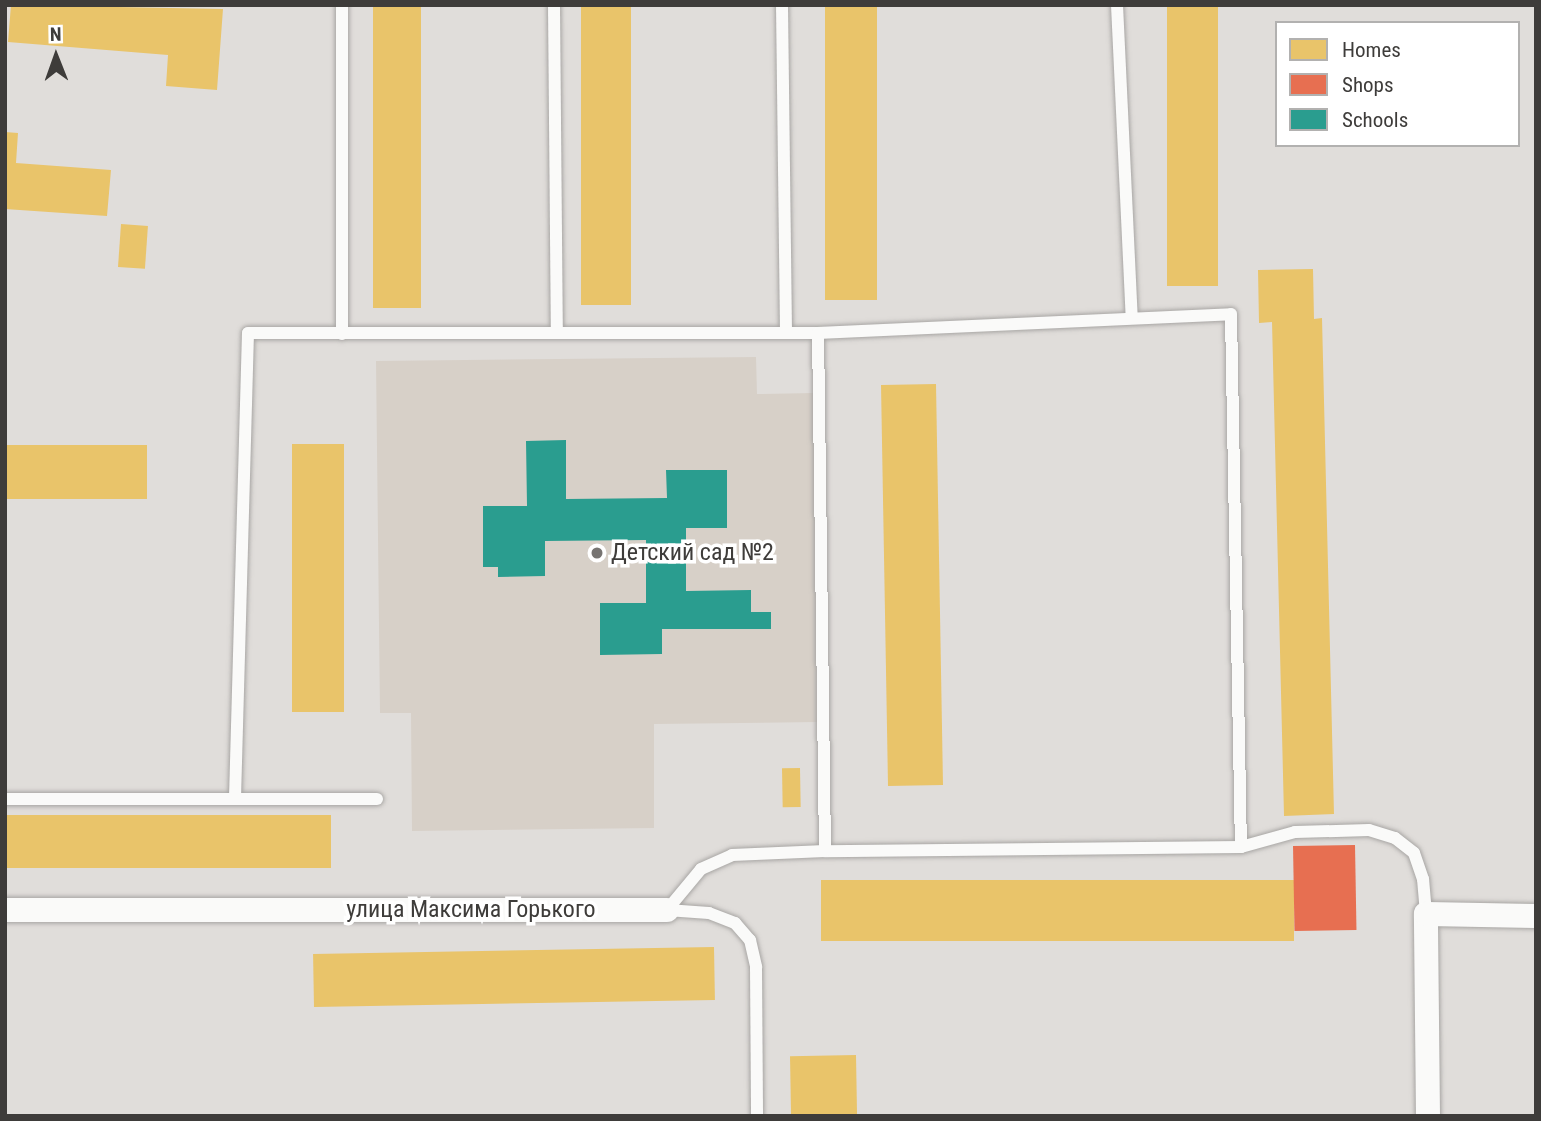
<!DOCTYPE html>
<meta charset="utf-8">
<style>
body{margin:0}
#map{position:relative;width:1541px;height:1121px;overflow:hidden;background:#e0ddda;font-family:"Roboto Condensed",sans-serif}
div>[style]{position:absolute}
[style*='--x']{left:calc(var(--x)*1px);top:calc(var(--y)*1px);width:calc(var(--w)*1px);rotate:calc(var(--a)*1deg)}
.built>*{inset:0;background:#d7d0c8}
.homes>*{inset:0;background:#e9c46a;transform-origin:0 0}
.shops>*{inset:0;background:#e76f51;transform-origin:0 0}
.schools>*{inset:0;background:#2a9d8f}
.roads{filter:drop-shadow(0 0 2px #a8a6a4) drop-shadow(0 0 2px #a8a6a4)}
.lane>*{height:12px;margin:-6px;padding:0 6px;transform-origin:6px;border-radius:6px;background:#fafaf9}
.street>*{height:24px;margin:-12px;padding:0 12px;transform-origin:12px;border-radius:12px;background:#fafaf9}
.dots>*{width:19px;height:19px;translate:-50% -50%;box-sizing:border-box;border:4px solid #fff;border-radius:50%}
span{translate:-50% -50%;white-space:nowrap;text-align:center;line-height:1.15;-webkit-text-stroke:7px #fff;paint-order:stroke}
.poi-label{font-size:24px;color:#3e3c3a}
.left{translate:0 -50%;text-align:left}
.street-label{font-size:24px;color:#3e3c3a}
.frame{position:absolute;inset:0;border:7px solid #3e3c3a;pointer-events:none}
.legend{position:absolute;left:1275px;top:21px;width:245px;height:126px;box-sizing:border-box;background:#fff;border:2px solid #b2b1b0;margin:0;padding:9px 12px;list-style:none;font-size:21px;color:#3e3c3a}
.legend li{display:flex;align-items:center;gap:14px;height:35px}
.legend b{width:35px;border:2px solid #b2b1b0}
.north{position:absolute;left:21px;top:21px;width:70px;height:70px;-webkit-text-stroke:5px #fff;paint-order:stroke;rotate:359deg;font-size:19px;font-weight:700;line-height:28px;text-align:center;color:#3e3c3a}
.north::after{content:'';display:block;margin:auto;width:24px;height:32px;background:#3e3c3a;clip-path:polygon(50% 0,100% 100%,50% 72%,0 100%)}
</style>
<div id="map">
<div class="built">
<i style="clip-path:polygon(756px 357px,757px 394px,814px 393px,817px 722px,654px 724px,654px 828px,412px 831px,411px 713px,380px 713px,376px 361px)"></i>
</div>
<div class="homes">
<i style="clip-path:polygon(11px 5px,223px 9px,217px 90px,166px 86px,168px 55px,8px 42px)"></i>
<i style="left:373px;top:5px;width:48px;height:303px"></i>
<i style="left:581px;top:5px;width:50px;height:300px"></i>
<i style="left:825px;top:5px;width:52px;height:295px"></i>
<i style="left:1167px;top:5px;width:51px;height:281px"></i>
<i style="clip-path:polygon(5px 132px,18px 133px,16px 163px,111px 170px,107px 216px,5px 209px)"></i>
<i style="left:121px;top:224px;width:27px;height:43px;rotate:4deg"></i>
<i style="clip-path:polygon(1313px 269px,1314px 319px,1322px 318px,1334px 814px,1284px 816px,1272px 322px,1259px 323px,1258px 270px)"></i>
<i style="left:936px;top:384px;width:401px;height:55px;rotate:89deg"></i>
<i style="left:292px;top:444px;width:52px;height:268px"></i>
<i style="left:147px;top:445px;width:54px;height:142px;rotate:90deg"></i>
<i style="left:800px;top:768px;width:39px;height:18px;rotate:89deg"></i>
<i style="left:331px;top:815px;width:53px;height:326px;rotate:90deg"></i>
<i style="left:1294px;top:880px;width:61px;height:473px;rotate:90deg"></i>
<i style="left:714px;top:947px;width:53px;height:401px;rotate:89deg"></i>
<i style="left:856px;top:1055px;width:61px;height:66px;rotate:89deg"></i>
</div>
<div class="shops">
<i style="left:1355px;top:845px;width:85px;height:62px;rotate:89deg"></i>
</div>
<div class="schools">
<i style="clip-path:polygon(566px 440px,566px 499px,667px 498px,666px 470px,727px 470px,727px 528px,686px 528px,686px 591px,751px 590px,751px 612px,771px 612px,771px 629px,662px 629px,662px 654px,600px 655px,600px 603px,646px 603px,646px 540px,545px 541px,545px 576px,498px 577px,498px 567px,483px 567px,483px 506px,527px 506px,526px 441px)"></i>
</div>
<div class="roads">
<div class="lane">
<i style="--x:554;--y:5;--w:324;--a:89.5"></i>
<i style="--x:782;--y:5;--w:327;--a:89.3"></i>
<i style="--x:1117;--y:5;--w:313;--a:87.3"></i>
<i style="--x:342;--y:334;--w:329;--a:-90"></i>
<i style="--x:235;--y:798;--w:465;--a:-88.4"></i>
<i style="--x:248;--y:333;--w:570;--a:0"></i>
<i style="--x:818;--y:333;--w:413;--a:-2.6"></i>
<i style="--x:1231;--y:314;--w:533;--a:88.93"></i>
<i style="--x:1241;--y:847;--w:416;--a:179.4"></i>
<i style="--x:5;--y:799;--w:372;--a:0"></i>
<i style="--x:1241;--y:847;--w:56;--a:-15.5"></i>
<i style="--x:1295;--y:832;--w:74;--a:-1.5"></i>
<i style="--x:1369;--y:830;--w:27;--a:17"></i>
<i style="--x:1395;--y:838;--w:24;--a:38"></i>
<i style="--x:1414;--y:853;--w:28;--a:71"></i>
<i style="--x:1423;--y:879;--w:35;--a:85"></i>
<i style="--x:667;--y:910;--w:53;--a:-50.3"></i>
<i style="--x:701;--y:869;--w:34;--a:-24"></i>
<i style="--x:732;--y:855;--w:93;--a:-2.5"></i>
<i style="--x:825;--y:851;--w:518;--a:-90.77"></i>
<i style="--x:667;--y:910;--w:42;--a:4.1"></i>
<i style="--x:709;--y:913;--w:28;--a:21"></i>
<i style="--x:735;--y:923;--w:23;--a:49"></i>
<i style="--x:750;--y:940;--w:28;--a:77"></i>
<i style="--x:756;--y:967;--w:149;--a:89.6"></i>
</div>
<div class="street">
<i style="--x:5;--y:910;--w:662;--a:0"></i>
<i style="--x:1428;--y:1116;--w:202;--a:-90.6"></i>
<i style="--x:1426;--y:914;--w:110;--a:1"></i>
</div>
</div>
<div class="dots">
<i style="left:597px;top:553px;background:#777472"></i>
</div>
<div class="poi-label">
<span class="left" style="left:611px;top:553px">Детский сад №2</span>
</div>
<div class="street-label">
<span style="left:471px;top:910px">улица Максима Горького</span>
</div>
<div class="frame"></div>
<ul class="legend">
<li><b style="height:19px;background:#e9c46a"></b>Homes</li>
<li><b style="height:19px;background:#e76f51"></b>Shops</li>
<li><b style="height:19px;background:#2a9d8f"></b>Schools</li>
</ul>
<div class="north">N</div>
</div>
